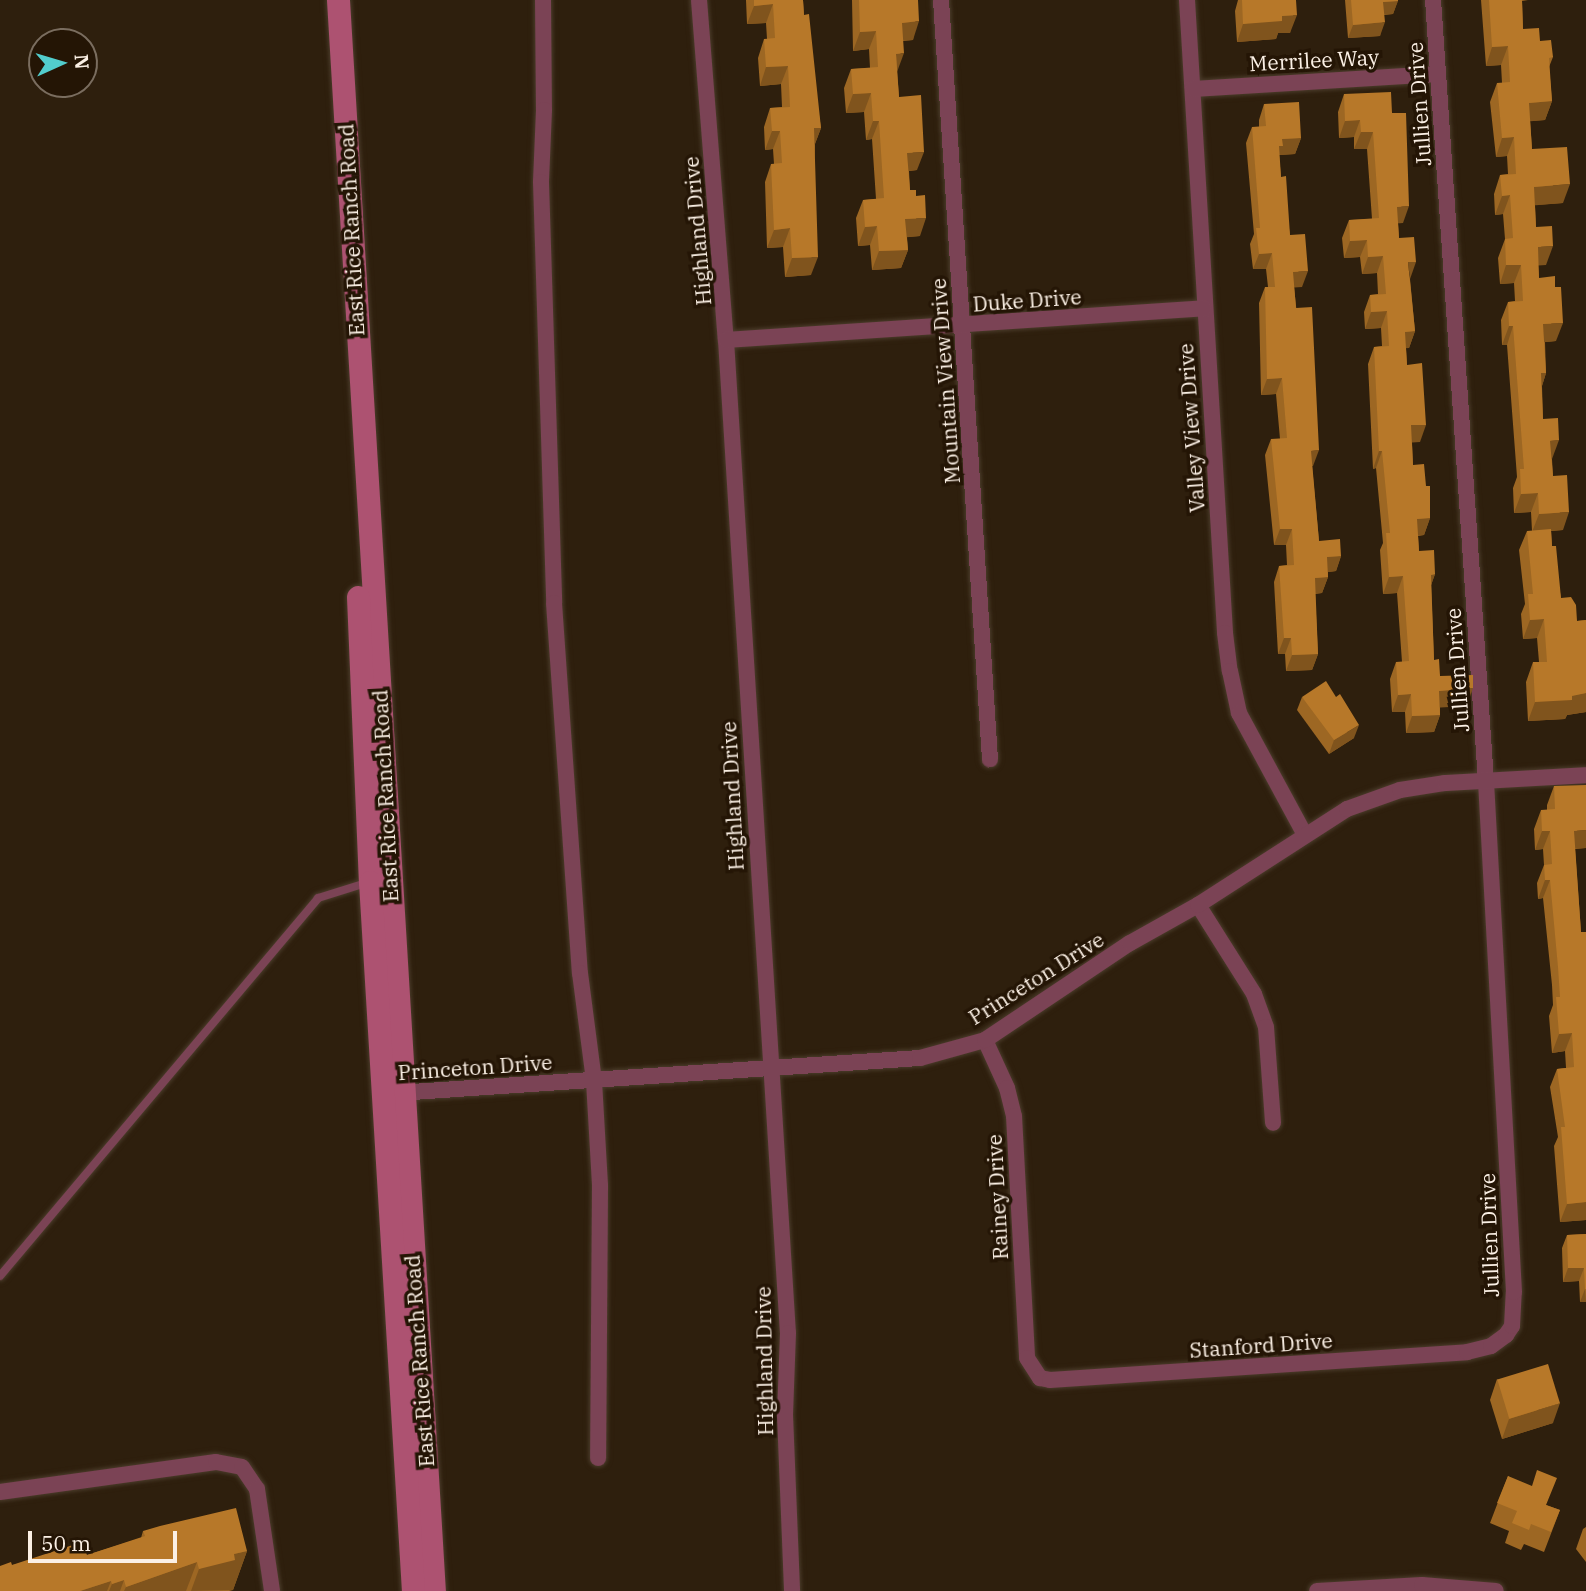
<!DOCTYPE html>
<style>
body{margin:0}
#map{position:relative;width:1586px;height:1591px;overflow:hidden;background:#2e1f0d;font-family:"IBM Plex Serif",serif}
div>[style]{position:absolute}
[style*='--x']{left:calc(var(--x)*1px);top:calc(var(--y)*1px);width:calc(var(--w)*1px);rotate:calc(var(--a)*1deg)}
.roads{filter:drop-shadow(0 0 2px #4b3c2b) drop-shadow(0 0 2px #4b3c2b)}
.service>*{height:8px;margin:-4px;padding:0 4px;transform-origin:4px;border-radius:4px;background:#7b4355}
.minor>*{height:16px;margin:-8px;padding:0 8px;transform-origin:8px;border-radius:8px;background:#7b4355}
.secondary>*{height:23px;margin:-11.5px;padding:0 11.5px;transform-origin:11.5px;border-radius:11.5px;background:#ad5271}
.wall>*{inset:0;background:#9d6723}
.shaded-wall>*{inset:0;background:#80541d}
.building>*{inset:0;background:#b77829;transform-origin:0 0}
span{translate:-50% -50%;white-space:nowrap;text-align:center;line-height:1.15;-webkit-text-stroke:7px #241505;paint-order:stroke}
.street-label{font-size:21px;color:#fbf0e5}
.north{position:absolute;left:28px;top:28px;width:70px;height:70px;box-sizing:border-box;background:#241505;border:2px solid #7a6d5f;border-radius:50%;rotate:86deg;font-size:19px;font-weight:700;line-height:28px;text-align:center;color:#fbf0e5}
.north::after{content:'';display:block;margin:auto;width:24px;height:32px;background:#52cdcd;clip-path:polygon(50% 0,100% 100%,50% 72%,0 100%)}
.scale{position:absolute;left:28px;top:1531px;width:149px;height:32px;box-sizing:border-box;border:4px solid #fbf0e5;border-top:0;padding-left:9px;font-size:21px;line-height:24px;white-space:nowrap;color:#fbf0e5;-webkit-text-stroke:5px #241505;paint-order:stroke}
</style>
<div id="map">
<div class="roads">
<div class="service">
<i style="--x:0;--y:1276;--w:494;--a:-49.9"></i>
<i style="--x:318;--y:898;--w:53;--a:-17.4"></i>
</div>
<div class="minor">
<i style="--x:543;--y:0;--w:110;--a:89.5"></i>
<i style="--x:544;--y:110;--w:72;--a:92.4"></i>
<i style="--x:541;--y:182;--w:421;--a:88.2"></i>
<i style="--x:554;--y:603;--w:371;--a:86"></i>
<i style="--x:580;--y:973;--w:109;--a:82.6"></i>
<i style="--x:594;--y:1081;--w:105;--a:86.7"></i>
<i style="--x:600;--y:1186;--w:272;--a:90.4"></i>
<i style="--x:699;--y:0;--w:341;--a:85.5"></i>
<i style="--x:726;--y:340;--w:995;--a:86.43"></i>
<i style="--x:788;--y:1333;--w:82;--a:92.1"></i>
<i style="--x:785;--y:1415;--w:176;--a:87.7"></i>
<i style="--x:941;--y:0;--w:761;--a:86.31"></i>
<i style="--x:1187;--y:0;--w:634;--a:86.56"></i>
<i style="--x:1225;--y:633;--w:38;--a:83"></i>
<i style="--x:1230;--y:671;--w:43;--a:77.9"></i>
<i style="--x:1239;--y:713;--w:139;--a:61.6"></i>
<i style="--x:1193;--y:89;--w:245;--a:-3.5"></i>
<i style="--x:726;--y:340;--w:479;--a:-3.8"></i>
<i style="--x:1198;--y:905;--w:105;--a:57.8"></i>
<i style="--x:1254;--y:994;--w:35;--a:70"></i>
<i style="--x:1266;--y:1027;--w:96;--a:85.8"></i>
<i style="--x:985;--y:1040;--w:53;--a:65.4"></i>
<i style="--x:1007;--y:1088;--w:29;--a:76"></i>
<i style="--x:1014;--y:1116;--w:242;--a:86.9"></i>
<i style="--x:1027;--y:1358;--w:24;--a:57"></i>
<i style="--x:1040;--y:1378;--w:10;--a:11"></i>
<i style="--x:1050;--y:1380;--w:418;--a:-3.8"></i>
<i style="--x:1467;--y:1352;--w:25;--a:-14"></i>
<i style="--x:1491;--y:1346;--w:19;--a:-36"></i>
<i style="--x:1506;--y:1335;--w:11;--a:-56"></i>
<i style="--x:1512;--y:1326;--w:34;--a:-87"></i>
<i style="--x:1514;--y:1292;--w:512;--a:-93.14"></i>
<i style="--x:1486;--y:781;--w:783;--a:-93.88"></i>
<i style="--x:397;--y:1093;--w:524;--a:-3.83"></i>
<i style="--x:920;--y:1058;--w:67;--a:-15.5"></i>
<i style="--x:985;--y:1040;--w:174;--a:-33.8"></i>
<i style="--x:1130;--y:943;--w:78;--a:-29.2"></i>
<i style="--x:1198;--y:905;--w:177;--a:-32.8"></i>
<i style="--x:1347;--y:809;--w:56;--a:-19.7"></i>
<i style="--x:1400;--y:790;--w:46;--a:-8.8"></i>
<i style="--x:1445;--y:783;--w:141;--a:-3.2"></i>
<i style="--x:0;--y:1492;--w:218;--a:-7.9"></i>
<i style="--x:216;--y:1462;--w:26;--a:11"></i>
<i style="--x:242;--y:1467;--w:27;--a:56"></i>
<i style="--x:257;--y:1489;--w:103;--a:81.6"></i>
<i style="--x:1317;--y:1591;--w:105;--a:-3.3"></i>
<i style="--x:1422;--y:1585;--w:74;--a:4.6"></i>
</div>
<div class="secondary">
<i style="--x:338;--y:0;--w:1594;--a:86.55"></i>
<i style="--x:358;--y:597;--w:285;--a:87.6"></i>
<i style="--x:370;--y:882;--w:710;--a:86.53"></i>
</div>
</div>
<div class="wall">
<i style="clip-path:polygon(746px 0,803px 0,804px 15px,821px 128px,815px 144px,811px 275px,785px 277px,783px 247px,767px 248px,765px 182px,771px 164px,774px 164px,773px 149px,765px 150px,764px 127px,770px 108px,782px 107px,781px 84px,760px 86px,758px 58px,764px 39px,767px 39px,766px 23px,747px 24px)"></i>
<i style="clip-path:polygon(852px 0,918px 0,913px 40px,903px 41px,897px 71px,899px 97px,917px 170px,909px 171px,910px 190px,920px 236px,907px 237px,908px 250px,901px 268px,872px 270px,870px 245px,858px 246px,856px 218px,863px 200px,876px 199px,872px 139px,866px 140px,864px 112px,846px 113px,844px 88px,851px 69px,870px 68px,869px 49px,853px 51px)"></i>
<i style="clip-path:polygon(1238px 0,1296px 0,1290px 33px,1278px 33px,1276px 39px,1237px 42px,1235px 11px)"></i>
<i style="clip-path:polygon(1345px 0,1398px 0,1393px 14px,1384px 15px,1380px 36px,1348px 38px)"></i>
<i style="clip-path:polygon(1481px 0,1528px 0,1522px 1px,1523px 29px,1540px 41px,1553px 57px,1549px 67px,1552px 101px,1545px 120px,1530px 121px,1532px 149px,1563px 203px,1535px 205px,1536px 227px,1546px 265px,1538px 265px,1539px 278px,1556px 341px,1545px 342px,1546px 373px,1542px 386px,1543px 419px,1552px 459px,1553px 476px,1563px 530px,1551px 531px,1552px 546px,1561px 598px,1577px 621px,1586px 620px,1586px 712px,1567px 715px,1565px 719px,1528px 721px,1526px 682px,1533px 662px,1539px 662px,1537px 638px,1523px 639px,1521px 614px,1525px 604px,1519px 550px,1527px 531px,1532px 531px,1531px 512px,1514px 513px,1513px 488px,1517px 477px,1507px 345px,1502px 345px,1501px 320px,1508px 302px,1515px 301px,1514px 283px,1500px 284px,1498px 258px,1505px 239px,1503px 214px,1495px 215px,1494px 194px,1500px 175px,1508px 174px,1507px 156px,1496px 157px,1490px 102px,1497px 83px,1502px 83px,1501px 65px,1486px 66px)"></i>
<i style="clip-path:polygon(1344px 94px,1392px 113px,1403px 223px,1398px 223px,1399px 238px,1410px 279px,1415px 331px,1409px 348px,1406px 348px,1407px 365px,1420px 442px,1412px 442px,1413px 465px,1430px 518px,1424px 535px,1418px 536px,1419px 551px,1435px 574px,1431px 585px,1434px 660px,1440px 676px,1467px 706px,1440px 707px,1440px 715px,1434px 732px,1406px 733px,1405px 712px,1392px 712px,1390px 679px,1396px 662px,1402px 662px,1397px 593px,1383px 594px,1380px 550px,1383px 543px,1376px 468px,1373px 469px,1368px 364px,1374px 347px,1382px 346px,1381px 328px,1365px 329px,1364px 312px,1370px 295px,1378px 294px,1377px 273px,1362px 274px,1360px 257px,1344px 258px,1342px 238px,1349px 220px,1372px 219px,1367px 149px,1354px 149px,1354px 137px,1339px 138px,1338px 112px)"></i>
<i style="clip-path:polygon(1264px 104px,1301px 138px,1295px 154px,1279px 155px,1281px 177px,1290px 235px,1302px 287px,1294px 287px,1313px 466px,1312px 466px,1319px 541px,1341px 556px,1336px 571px,1328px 572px,1328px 577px,1322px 593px,1315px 594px,1318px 654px,1312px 670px,1286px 671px,1285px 654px,1278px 654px,1274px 582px,1279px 566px,1287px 565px,1286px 545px,1274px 545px,1265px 455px,1271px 439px,1280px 439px,1276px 394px,1261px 395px,1259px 303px,1265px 287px,1268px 287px,1266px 269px,1253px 269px,1250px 244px,1254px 234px,1246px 143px,1252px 127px,1259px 127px,1259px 120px)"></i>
<i style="clip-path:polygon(1302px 697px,1354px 738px,1329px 754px,1297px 710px)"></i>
<i style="clip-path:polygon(1554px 786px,1586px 848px,1575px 849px,1581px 932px,1586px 932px,1586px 1220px,1560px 1222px,1554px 1146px,1558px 1137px,1550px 1087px,1557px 1069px,1566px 1068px,1565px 1051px,1552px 1053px,1549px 1016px,1553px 1005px,1552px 985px,1543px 898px,1538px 899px,1537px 883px,1544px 865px,1543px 849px,1535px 850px,1534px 829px,1541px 810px,1547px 810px,1547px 805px)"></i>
<i style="clip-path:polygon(1586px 1234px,1586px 1302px,1580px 1302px,1579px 1281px,1563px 1282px,1562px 1248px,1567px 1235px)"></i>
<i style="clip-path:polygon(1497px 1379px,1553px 1423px,1502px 1439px,1490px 1400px)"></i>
<i style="clip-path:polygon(1508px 1476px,1546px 1505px,1560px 1510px,1544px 1552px,1524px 1544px,1521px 1550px,1505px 1543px,1509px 1531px,1490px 1523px)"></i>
<i style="clip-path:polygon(1586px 1527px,1586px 1562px,1576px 1549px,1583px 1529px)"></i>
<i style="clip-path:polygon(143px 1531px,247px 1551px,233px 1590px,229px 1591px,0 1591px,12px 1565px,87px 1555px,141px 1538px)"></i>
</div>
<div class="shaded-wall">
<i style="clip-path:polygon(1398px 1px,1393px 14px,1378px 15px,1383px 2px)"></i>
<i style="clip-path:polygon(773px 4px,766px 23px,747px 24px,754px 6px)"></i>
<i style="clip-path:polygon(1297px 15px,1290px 33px,1278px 33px,1276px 39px,1237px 42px,1243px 24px,1282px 16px)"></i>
<i style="clip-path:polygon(919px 21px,913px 40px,895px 41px,902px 23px)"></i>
<i style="clip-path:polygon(1385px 22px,1380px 36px,1348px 38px,1353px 25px)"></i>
<i style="clip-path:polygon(876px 31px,869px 49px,853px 51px,860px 32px)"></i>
<i style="clip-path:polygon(1508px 46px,1501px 65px,1486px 66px,1492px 47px)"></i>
<i style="clip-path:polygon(904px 53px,897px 72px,896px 54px)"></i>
<i style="clip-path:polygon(788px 66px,781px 84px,760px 86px,766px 67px)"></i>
<i style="clip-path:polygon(871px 93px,864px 112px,846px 113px,853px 94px)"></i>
<i style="clip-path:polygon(1552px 101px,1545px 120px,1522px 122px,1529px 103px)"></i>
<i style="clip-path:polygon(1360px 120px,1354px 137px,1339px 138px,1345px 121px)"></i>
<i style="clip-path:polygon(873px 121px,879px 121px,872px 139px,866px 140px)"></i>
<i style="clip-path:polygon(814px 128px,821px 128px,814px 146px)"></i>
<i style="clip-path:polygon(772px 131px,780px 131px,773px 149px,765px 150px)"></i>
<i style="clip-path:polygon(1361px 132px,1373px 132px,1367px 149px,1354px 149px)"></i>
<i style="clip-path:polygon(1514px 137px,1507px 156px,1496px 157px,1502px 138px)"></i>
<i style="clip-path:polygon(1301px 138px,1295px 154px,1279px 155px,1273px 162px,1282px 139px)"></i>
<i style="clip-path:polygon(924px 152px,917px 170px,900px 172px,907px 153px)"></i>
<i style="clip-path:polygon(1570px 184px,1563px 203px,1527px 206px,1534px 187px)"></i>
<i style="clip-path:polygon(1510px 195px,1503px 214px,1495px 215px,1502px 196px)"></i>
<i style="clip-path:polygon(1409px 206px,1403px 223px,1391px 224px,1397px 207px)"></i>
<i style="clip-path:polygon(926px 218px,920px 236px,899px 238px,905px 219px)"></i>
<i style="clip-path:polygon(877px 226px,870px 245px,858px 246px,865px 227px)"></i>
<i style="clip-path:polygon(790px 228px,783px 247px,767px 248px,774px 230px)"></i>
<i style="clip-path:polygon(1367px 240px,1360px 257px,1344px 258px,1350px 241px)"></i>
<i style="clip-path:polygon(1553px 246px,1546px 265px,1531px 266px,1538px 247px)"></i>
<i style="clip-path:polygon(908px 250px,901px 268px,872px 270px,879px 251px)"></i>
<i style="clip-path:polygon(1272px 253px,1266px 269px,1253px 269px,1259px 254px)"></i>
<i style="clip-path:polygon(1383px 256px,1377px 273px,1362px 274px,1368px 257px)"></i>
<i style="clip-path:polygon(818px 257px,811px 275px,785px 277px,792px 258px)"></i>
<i style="clip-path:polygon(1408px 262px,1416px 262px,1410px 279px)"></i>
<i style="clip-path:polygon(1506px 265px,1521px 265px,1514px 283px,1500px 284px)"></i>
<i style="clip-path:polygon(1308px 271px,1302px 287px,1287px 288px,1293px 272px)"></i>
<i style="clip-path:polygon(1387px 311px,1381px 328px,1365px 329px,1371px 312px)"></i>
<i style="clip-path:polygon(1563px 323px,1556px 341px,1537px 343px,1543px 324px)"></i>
<i style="clip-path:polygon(1509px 326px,1513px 326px,1507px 345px,1502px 345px)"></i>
<i style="clip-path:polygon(1415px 331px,1409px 348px,1398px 349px,1405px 332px)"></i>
<i style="clip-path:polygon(1541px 373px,1546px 373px,1540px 392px)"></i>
<i style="clip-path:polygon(1282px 378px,1276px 394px,1261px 395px,1267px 379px)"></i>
<i style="clip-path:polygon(1411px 425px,1426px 425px,1420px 442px,1405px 443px)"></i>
<i style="clip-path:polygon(1559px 440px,1552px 459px,1543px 460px,1550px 441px)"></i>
<i style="clip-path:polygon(1319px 450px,1313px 466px,1305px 467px,1311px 451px)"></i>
<i style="clip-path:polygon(1379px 451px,1382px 451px,1376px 468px,1373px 469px)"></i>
<i style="clip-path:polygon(1538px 493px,1531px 512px,1514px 513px,1521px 494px)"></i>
<i style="clip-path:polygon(1569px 512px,1563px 530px,1532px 532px,1539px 514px)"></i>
<i style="clip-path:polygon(1430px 518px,1424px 535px,1411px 536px,1417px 519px)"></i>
<i style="clip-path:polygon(1280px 529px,1292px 529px,1286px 545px,1274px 545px)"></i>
<i style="clip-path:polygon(1341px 556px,1336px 571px,1321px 573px,1327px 557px)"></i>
<i style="clip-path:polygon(1435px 574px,1429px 591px,1431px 575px)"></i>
<i style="clip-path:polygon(1403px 576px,1397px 593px,1383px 594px,1389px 577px)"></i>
<i style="clip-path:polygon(1328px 577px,1322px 593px,1309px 594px,1315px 578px)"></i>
<i style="clip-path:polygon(1544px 619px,1537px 638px,1523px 639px,1530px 620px)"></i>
<i style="clip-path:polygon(1284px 638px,1291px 638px,1285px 654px,1278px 654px)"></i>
<i style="clip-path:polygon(1318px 654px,1312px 670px,1286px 671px,1292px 655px)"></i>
<i style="clip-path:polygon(1473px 688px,1467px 706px,1432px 708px,1439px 691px)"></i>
<i style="clip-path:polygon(1586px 693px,1586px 712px,1567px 715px,1565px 719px,1528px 721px,1535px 702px)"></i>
<i style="clip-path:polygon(1411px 694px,1405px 712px,1392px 712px,1398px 695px)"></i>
<i style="clip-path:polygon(1440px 715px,1434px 732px,1406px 733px,1412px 716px)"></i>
<i style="clip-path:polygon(1359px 725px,1354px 738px,1329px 754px,1334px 740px)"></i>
<i style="clip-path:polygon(1586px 830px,1586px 848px,1567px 849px,1574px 831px)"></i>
<i style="clip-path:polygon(1542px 831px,1550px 831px,1543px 849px,1535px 850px)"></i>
<i style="clip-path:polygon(1545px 880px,1550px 880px,1543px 898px,1538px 899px)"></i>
<i style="clip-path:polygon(1572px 1033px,1565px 1051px,1552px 1053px,1559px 1034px)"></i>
<i style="clip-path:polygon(1586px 1202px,1586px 1220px,1560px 1222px,1567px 1204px)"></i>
<i style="clip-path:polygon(1568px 1268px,1584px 1268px,1579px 1281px,1563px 1282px)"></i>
<i style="clip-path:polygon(1585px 1289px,1586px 1302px,1580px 1302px)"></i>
<i style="clip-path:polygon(1560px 1403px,1553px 1423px,1502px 1439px,1509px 1419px)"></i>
<i style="clip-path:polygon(247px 1551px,233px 1590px,191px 1591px,199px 1569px,234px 1554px)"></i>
<i style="clip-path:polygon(197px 1562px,186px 1591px,124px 1591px,126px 1587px)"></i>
<i style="clip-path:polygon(124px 1580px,120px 1591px,109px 1591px,112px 1584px)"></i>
<i style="clip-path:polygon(111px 1581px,107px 1591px,80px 1591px)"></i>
</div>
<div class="building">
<i style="clip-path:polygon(754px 0,803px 0,804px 15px,809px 14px,821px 128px,814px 128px,818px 257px,792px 258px,790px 228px,774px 230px,771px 164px,782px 163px,780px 131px,772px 131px,770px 108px,790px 107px,788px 66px,766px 67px,764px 39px,775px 38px,773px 4px,754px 6px)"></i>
<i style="clip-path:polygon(859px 0,918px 0,919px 21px,902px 23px,904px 53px,896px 54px,899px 97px,921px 95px,924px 152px,907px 153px,910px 190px,916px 190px,916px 196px,925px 195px,926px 218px,905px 219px,908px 250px,879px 251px,877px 226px,865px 227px,863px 200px,884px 198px,879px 121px,873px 121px,871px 93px,853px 94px,851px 69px,878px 67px,876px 31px,860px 32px)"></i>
<i style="clip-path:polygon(1242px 0,1296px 0,1297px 15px,1282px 16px,1282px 21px,1243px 24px)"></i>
<i style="clip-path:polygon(1351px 0,1398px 0,1398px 1px,1383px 2px,1385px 22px,1353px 25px)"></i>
<i style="clip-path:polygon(1489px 0,1522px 0,1523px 29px,1539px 28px,1540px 41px,1551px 40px,1553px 57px,1549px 58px,1552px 101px,1529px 103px,1532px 149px,1567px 147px,1570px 184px,1534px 187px,1536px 227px,1552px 226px,1553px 246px,1538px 247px,1539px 278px,1555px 276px,1555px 287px,1561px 287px,1563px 323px,1543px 324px,1546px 373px,1541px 373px,1543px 419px,1558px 418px,1559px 440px,1550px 441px,1553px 476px,1567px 475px,1569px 512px,1539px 514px,1538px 493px,1521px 494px,1520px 469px,1524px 469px,1513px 326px,1509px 326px,1508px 302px,1523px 301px,1521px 265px,1506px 265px,1505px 239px,1513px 238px,1510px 195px,1502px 196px,1500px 175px,1516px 174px,1514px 137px,1502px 138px,1497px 83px,1510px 82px,1508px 46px,1492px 47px)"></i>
<i style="clip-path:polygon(1391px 92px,1392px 113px,1406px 113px,1409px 206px,1397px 207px,1399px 238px,1414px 237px,1416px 262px,1408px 262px,1415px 331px,1405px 332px,1407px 365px,1422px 363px,1426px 425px,1411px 425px,1413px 465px,1424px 464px,1426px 486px,1430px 486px,1430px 518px,1417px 519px,1419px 551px,1434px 550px,1435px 574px,1431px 575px,1434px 660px,1439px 659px,1440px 676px,1473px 675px,1473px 688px,1439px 691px,1440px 715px,1412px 716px,1411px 694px,1398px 695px,1396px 662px,1409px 661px,1403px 576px,1389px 577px,1386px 533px,1390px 533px,1382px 451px,1379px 451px,1374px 347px,1389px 346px,1387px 311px,1371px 312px,1370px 295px,1386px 294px,1383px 256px,1368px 257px,1367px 240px,1350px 241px,1349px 220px,1379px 218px,1373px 132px,1361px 132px,1360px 120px,1345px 121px,1344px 94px)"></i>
<i style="clip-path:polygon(1299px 102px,1301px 138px,1282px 139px,1283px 146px,1279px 146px,1281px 177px,1286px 176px,1290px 235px,1305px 234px,1308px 271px,1293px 272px,1296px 308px,1312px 307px,1319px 450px,1311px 451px,1319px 541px,1340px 539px,1341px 556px,1327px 557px,1328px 577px,1315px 578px,1318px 654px,1292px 655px,1291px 638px,1284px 638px,1279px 566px,1294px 565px,1292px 529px,1280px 529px,1271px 439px,1287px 438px,1282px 378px,1267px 379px,1265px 287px,1275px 287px,1272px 253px,1259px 254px,1256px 228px,1260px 228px,1252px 127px,1266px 126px,1264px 104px)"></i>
<i style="clip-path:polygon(1551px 529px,1552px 546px,1556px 546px,1561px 598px,1571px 597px,1576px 605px,1577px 621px,1586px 620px,1586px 693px,1572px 696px,1572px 700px,1535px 702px,1533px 662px,1547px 662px,1544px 619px,1530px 620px,1528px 594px,1533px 594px,1527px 531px)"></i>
<i style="clip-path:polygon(1326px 681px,1336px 697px,1340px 694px,1359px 725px,1334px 740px,1302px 697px)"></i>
<i style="clip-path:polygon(1586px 785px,1586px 830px,1574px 831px,1581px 932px,1586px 932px,1586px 1202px,1567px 1204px,1561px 1127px,1565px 1127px,1557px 1069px,1574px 1067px,1572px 1033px,1559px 1034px,1556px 997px,1560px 997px,1558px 967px,1550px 880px,1545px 880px,1544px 865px,1552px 864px,1550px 831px,1542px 831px,1541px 810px,1555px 809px,1554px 786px)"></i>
<i style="clip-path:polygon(1586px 1234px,1586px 1289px,1585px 1289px,1584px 1268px,1568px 1268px,1567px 1235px)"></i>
<i style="left:1548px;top:1364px;width:41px;height:53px;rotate:73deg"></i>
<i style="clip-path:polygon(1537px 1470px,1557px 1478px,1546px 1505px,1560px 1510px,1551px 1532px,1531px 1524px,1529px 1530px,1512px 1523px,1517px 1511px,1497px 1503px,1508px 1476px,1532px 1486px)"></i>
<i style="clip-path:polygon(236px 1508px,247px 1551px,234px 1554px,235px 1560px,199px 1569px,197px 1562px,126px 1587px,124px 1580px,112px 1584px,111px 1581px,80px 1591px,0 1591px,0 1566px,11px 1562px,12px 1565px,82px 1542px,87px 1555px,145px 1536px,143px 1531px,160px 1526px)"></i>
</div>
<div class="street-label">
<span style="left:1314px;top:60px;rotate:-3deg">Merrilee Way</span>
<span style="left:1419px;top:104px;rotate:-94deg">Jullien Drive</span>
<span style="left:351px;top:230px;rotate:-93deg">East Rice Ranch Road</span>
<span style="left:697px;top:231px;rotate:-95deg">Highland Drive</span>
<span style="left:1027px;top:300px;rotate:-4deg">Duke Drive</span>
<span style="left:945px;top:381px;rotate:-94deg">Mountain View Drive</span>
<span style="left:1191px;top:428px;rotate:-94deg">Valley View Drive</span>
<span style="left:1457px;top:670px;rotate:-94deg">Jullien Drive</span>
<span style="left:385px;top:796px;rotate:-93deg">East Rice Ranch Road</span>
<span style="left:732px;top:796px;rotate:-93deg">Highland Drive</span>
<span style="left:1036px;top:978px;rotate:-32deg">Princeton Drive</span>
<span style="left:475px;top:1067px;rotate:-4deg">Princeton Drive</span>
<span style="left:997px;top:1197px;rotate:-93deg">Rainey Drive</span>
<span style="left:1489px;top:1235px;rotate:-92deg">Jullien Drive</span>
<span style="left:1261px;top:1345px;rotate:-4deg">Stanford Drive</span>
<span style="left:419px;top:1361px;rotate:-94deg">East Rice Ranch Road</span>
<span style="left:764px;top:1361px;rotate:-91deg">Highland Drive</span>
</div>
<div class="north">N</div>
<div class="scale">50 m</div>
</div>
